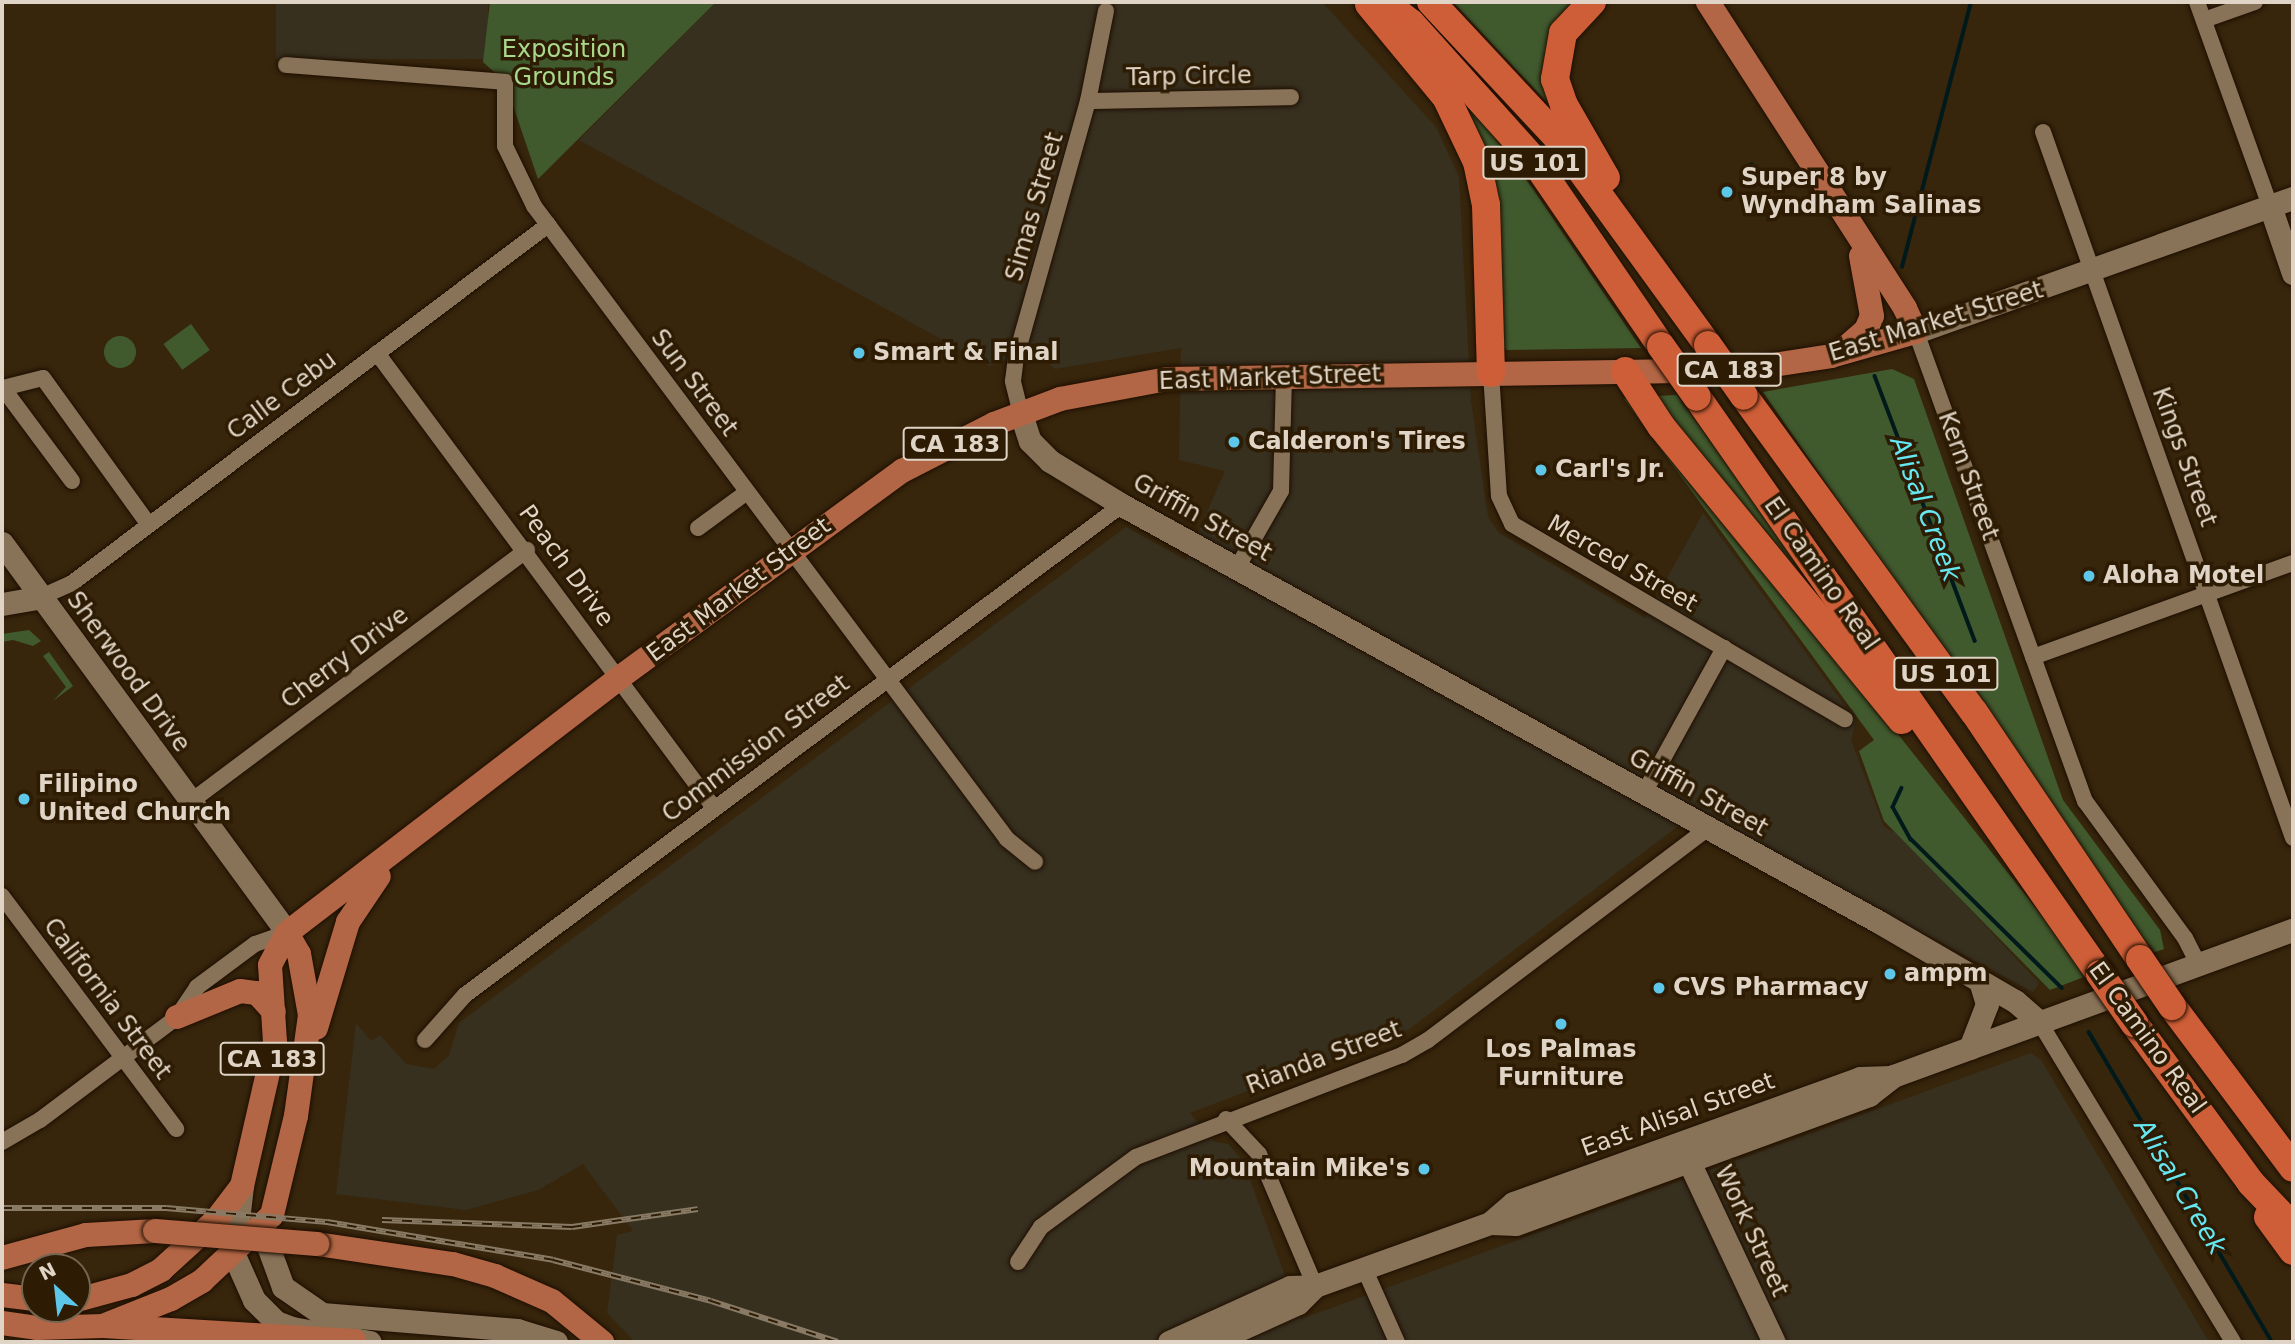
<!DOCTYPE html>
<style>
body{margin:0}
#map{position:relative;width:2295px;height:1344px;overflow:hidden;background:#37260c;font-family:"DejaVu Sans",sans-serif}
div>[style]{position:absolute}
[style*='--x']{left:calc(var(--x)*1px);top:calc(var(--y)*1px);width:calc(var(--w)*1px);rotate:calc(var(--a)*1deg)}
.industrial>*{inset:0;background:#37301f;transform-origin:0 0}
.green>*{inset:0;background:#405a2e;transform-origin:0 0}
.round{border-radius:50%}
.water>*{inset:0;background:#00191b}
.stream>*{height:3.5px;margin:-1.75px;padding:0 1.75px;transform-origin:1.75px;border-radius:1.75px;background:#00191b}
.roads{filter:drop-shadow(0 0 2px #1e0e00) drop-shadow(0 0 2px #1e0e00)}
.street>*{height:16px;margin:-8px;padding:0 8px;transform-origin:8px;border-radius:8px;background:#887358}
.secondary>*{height:23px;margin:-11.5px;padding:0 11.5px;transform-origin:11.5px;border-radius:11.5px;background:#887358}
.primary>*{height:24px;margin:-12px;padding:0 12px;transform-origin:12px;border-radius:12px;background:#b26645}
.highway>*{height:28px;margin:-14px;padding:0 14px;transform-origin:14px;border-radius:14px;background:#ce5e38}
.rail>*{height:6px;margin-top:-3px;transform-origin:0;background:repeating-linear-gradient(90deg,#2d1c03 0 10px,#887a65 0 20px);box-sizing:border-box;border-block:2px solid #887a65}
.bridges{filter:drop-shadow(0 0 2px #1e0e00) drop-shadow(0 0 2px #1e0e00)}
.primary-bridge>*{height:24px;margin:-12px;padding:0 12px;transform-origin:12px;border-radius:12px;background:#b26645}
.highway-bridge>*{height:28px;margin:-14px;padding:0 14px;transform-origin:14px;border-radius:14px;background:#ce5e38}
.dots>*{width:19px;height:19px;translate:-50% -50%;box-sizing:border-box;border:4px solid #2d1c03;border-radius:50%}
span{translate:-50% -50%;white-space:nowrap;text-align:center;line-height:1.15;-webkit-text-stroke:7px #2d1c03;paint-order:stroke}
.shield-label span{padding:2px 5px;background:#2d1c03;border:2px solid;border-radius:5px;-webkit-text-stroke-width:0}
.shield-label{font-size:23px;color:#dfd4c5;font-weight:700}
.park-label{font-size:24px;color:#a9d98c}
.street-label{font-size:24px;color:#dfd4c5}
.poi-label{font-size:24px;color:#dfd4c5;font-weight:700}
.left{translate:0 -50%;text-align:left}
.right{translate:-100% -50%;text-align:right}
.water-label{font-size:26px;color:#66e8f3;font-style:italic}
.frame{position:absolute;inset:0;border:4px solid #dfd4c5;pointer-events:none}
.north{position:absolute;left:21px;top:1253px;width:70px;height:70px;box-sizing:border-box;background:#2d1c03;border:2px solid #746651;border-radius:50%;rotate:333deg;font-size:19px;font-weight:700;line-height:28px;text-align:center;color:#dfd4c5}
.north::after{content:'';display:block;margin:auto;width:24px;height:32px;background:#5cc7e8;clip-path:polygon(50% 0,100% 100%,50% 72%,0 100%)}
</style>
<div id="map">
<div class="industrial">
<i style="left:276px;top:2px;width:212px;height:57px"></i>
<i style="clip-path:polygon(716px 2px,1322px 2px,1436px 127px,1459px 177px,1471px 401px,1488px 517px,1499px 533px,1645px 618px,1703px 513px,1856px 721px,1851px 740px,1884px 827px,1900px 835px,2039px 983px,2033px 992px,1698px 811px,1408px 1030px,1190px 1113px,1215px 1142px,1228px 1144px,1243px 1161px,1301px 1319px,2031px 1053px,2041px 1060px,2209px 1342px,635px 1342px,607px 1313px,617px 1235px,633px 1231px,583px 1164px,538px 1190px,466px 1210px,336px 1194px,356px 1023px,371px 1041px,380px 1035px,406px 1064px,434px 1069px,449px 1055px,459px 1023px,1126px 527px,1186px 560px,1225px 471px,1179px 460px,1181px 348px,1055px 369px,1033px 350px,990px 366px,579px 140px)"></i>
</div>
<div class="green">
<i style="clip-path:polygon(490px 2px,716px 2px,538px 179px,505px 82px,483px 62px)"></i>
<i style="clip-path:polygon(1453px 2px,1576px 2px,1552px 105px,1546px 101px)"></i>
<i style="clip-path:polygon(1459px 90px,1533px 189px,1641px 348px,1506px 350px,1501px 344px)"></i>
<i style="left:191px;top:324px;width:32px;height:34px;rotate:54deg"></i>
<i class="round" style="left:104px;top:336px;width:32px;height:32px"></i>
<i style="clip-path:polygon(1892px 369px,1914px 379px,2063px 800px,2160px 930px,2164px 949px,2152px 953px,1763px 392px)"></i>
<i style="clip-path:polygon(1677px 395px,1836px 616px,1831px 621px,1666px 420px,1656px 396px)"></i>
<i style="clip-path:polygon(1624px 399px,1632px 399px,2089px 975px,2050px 990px,1884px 821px,1859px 751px,1874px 740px)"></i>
<i style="clip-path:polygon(29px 630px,41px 641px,33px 646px,13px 640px,2px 642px,2px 634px)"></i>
<i style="clip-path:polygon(49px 652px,73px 686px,53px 701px,66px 687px,43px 656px)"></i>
</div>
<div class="water">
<i style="clip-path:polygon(1752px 162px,1764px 177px,1761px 187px,1747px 175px,1747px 164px)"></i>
</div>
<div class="stream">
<i style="--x:1902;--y:267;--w:274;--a:-75.4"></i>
<i style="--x:1875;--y:376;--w:283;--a:69.3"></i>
<i style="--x:1902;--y:788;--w:21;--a:115"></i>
<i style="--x:1893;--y:807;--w:37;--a:61"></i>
<i style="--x:1911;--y:839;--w:212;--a:44.6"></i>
<i style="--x:2089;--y:1032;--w:360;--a:59.4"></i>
</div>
<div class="roads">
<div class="street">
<i style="--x:2197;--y:2;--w:217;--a:70.3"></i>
<i style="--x:2204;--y:20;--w:54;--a:-19.4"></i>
<i style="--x:286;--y:65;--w:220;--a:4.4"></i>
<i style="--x:505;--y:82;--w:64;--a:90"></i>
<i style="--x:505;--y:146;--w:67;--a:64.2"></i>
<i style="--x:534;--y:206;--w:790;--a:53.23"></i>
<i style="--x:1007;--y:839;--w:36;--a:39"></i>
<i style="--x:1088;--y:101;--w:203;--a:-1.1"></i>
<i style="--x:2043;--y:132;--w:749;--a:70.5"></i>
<i style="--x:1916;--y:332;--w:499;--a:70.2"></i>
<i style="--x:2085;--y:801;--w:170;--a:53.9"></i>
<i style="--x:2185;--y:938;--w:29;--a:63"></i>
<i style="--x:377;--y:353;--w:566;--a:53.47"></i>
<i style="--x:1491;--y:373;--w:123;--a:86.3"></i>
<i style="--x:1499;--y:496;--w:31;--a:65"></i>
<i style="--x:1512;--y:524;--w:386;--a:30.4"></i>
<i style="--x:1021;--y:414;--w:34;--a:-104"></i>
<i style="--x:1013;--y:381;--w:24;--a:-83"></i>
<i style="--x:1016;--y:357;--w:266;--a:-74.3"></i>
<i style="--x:1088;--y:101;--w:92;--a:-78.7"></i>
<i style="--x:72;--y:481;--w:116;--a:-126.6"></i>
<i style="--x:3;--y:388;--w:41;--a:-14"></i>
<i style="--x:43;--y:378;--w:181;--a:54.2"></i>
<i style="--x:698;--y:528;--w:61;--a:-36.3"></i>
<i style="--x:1237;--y:568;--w:89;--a:-60.3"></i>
<i style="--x:1281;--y:491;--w:114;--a:-88.5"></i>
<i style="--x:41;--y:597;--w:34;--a:-24"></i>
<i style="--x:72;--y:583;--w:596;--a:-36.95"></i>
<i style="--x:2033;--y:657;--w:276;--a:-19.9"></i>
<i style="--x:1644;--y:793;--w:166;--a:-61.1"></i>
<i style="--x:190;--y:802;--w:421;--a:-36.8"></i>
<i style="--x:2;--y:896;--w:291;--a:53.2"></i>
<i style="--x:2040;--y:1023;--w:373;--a:58.8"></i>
<i style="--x:425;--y:1040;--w:60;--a:-48.4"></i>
<i style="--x:465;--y:995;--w:820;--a:-36.72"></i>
<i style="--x:1226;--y:1119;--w:48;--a:46.7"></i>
<i style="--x:1259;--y:1154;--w:143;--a:67"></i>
<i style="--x:2;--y:1142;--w:44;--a:-30.1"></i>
<i style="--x:40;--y:1120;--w:171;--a:-36.9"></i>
<i style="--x:177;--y:1017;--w:36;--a:-56"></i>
<i style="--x:197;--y:987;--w:72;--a:-36.6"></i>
<i style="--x:255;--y:944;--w:34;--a:-19"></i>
<i style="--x:1018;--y:1262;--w:42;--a:-56.7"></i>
<i style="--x:1041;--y:1227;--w:118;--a:-36.4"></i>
<i style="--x:1136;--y:1157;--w:285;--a:-21"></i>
<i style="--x:1402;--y:1055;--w:30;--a:-30"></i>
<i style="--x:1428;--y:1040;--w:351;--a:-37.1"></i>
<i style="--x:1364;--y:1268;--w:81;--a:66"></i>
</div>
<div class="secondary">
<i style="--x:2270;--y:206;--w:71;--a:71.1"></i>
<i style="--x:1916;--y:332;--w:400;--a:-19.6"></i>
<i style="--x:1021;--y:414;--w:28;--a:72"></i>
<i style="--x:1030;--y:441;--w:28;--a:45"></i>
<i style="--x:1050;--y:461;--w:84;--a:31.4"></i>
<i style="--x:1122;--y:505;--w:864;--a:28.85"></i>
<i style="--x:1879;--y:922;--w:157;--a:30.2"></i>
<i style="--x:2015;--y:1001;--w:33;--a:41"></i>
<i style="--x:2;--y:543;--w:483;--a:53.8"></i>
<i style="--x:2;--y:604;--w:40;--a:-10"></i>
<i style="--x:1970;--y:1048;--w:47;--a:-68.9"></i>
<i style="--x:1987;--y:1004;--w:24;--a:-107"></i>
<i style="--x:1683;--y:1149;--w:213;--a:64.8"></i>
<i style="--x:242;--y:1186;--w:69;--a:96.6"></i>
<i style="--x:234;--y:1255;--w:49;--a:66"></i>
<i style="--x:254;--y:1300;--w:31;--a:45"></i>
<i style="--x:276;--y:1322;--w:17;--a:21"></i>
<i style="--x:292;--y:1328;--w:79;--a:10.2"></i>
<i style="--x:1490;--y:1223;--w:26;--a:2"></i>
<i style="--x:1516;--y:1224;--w:184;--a:-20"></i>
<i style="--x:1689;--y:1161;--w:192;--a:-20.1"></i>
<i style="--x:1869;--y:1095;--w:31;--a:-38"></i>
<i style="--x:1893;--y:1076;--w:426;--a:-20.1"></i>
<i style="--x:261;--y:1227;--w:64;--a:69.9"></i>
<i style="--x:283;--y:1287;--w:47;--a:34.7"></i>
<i style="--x:322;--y:1314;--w:196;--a:4.7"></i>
<i style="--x:517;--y:1330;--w:41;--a:17.1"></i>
<i style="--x:1169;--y:1342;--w:133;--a:-24.4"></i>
<i style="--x:1290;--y:1287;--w:25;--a:-2"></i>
<i style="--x:1212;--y:1342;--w:94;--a:-24.4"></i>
<i style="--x:1298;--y:1303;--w:24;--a:-45"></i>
<i style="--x:1315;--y:1286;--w:186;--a:-19.8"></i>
<i style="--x:1490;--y:1223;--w:30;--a:-41"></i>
<i style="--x:1513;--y:1203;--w:369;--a:-19.8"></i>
<i style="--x:1860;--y:1078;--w:31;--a:-2"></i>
</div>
<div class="primary">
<i style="--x:1843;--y:350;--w:30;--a:-41"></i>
<i style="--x:1866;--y:330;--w:15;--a:-67"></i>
<i style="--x:1872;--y:316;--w:61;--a:-100.4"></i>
<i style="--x:177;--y:1017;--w:68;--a:-22.4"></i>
<i style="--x:240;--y:991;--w:17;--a:7"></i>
<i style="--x:257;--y:993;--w:25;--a:48"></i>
<i style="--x:316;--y:1028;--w:111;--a:-73.2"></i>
<i style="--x:348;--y:922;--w:55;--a:-56"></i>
<i style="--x:317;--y:1244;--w:137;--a:8.4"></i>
<i style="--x:453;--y:1264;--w:44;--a:15.9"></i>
<i style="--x:495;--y:1276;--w:62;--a:23.7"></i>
<i style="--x:552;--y:1301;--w:65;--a:39.4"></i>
<i style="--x:2;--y:1258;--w:87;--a:-15.3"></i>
<i style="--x:86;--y:1235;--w:69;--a:-3.3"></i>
<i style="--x:2;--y:1295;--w:33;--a:7"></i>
<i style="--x:77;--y:1300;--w:57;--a:-15.3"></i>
<i style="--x:132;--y:1285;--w:33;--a:-27"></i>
<i style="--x:161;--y:1270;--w:74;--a:-42.3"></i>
<i style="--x:216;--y:1220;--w:43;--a:-52.6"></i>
<i style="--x:242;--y:1186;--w:148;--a:-77.1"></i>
<i style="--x:275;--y:1042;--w:77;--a:-93.7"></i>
<i style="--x:270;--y:965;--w:36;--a:-62"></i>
<i style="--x:287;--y:933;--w:419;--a:-37.5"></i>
<i style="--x:619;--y:678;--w:351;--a:-36.2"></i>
<i style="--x:902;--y:471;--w:103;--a:-27.1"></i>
<i style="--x:994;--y:424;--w:71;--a:-20.7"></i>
<i style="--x:1060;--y:399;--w:109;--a:-10.6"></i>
<i style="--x:1167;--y:379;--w:574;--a:-0.9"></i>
<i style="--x:1741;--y:370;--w:91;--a:-8.8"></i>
<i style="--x:1831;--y:356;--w:88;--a:-15.8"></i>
<i style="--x:1916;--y:332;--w:26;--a:-115"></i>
<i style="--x:1905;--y:308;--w:364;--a:-122.8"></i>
<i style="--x:2;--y:1323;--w:35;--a:8"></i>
<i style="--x:37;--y:1328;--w:66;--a:-1.7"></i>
<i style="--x:103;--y:1326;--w:252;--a:3.4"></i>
<i style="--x:103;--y:1326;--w:73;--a:-21.7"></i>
<i style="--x:171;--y:1299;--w:36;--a:-30"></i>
<i style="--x:202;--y:1281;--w:96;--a:-43.3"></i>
<i style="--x:272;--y:1215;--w:102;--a:-76.4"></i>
<i style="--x:296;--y:1116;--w:102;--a:-82.1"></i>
<i style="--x:310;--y:1015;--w:62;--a:-100.2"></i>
<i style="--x:299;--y:954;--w:24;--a:-120"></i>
</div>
<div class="highway">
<i style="--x:1384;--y:2;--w:34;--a:38"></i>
<i style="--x:1411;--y:23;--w:183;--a:48.1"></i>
<i style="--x:1533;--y:159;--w:227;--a:55.6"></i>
<i style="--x:1431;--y:2;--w:183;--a:47"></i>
<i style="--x:1556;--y:136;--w:258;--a:54"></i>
<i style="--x:1592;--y:2;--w:42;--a:133.1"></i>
<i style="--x:1563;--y:33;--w:47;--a:99.9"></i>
<i style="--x:1555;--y:79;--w:28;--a:71"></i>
<i style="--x:1564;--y:105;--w:84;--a:60.1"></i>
<i style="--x:1369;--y:4;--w:121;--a:50.4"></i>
<i style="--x:1446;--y:97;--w:72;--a:64.5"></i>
<i style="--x:1477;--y:162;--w:44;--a:78.2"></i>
<i style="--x:1486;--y:205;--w:168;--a:88.3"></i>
<i style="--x:1625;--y:371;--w:66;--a:56.8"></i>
<i style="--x:1661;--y:426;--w:380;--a:50.7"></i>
<i style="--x:1744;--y:396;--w:391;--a:54"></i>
<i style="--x:1974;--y:712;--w:298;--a:56.1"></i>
<i style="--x:1697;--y:397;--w:704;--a:55.07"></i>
<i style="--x:2172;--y:1006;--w:202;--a:53.2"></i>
<i style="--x:2134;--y:1023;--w:198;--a:53.8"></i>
<i style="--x:2251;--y:1183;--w:61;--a:46.3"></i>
<i style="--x:2268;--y:1217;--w:42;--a:53.7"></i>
</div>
</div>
<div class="rail">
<i style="--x:2;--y:1208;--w:164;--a:0"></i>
<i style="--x:166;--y:1208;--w:162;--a:5"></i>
<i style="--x:327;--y:1222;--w:229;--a:9.5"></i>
<i style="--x:553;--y:1260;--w:163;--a:14.5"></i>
<i style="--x:711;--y:1301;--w:133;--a:17.9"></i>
<i style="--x:382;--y:1220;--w:190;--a:2.1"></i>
<i style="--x:572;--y:1227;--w:127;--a:-8.1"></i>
</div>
<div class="bridges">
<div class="primary-bridge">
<i style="--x:155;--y:1231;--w:163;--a:4.6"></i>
</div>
<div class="highway-bridge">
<i style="--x:1708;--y:345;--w:62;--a:54.8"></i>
<i style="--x:1661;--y:346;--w:62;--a:54.8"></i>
<i style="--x:2140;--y:959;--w:57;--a:55.8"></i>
<i style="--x:2100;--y:974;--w:60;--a:55.2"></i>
</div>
</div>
<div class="dots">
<i style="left:1727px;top:192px;background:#5cc7e8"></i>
<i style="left:859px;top:353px;background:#5cc7e8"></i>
<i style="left:1234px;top:442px;background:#5cc7e8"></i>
<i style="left:1541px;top:470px;background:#5cc7e8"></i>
<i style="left:2089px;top:576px;background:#5cc7e8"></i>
<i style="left:24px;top:799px;background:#5cc7e8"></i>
<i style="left:1890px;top:974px;background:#5cc7e8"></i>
<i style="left:1659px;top:988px;background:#5cc7e8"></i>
<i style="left:1561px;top:1024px;background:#5cc7e8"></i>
<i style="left:1424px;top:1169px;background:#5cc7e8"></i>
</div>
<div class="shield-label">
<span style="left:1535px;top:163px">US 101</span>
<span style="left:1729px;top:370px">CA 183</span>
<span style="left:955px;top:444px">CA 183</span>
<span style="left:1946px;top:674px">US 101</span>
<span style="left:272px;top:1059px">CA 183</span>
</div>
<div class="park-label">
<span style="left:564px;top:64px">Exposition<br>Grounds</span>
</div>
<div class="street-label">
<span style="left:1189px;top:77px;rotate:-1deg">Tarp Circle</span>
<span style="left:1035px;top:207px;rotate:-74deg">Simas Street</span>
<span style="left:1936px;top:322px;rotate:-17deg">East Market Street</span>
<span style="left:1270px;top:378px;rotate:-2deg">East Market Street</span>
<span style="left:694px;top:383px;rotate:53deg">Sun Street</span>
<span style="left:282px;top:396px;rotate:-37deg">Calle Cebu</span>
<span style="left:2184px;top:457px;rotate:70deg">Kings Street</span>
<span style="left:1968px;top:476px;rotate:70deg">Kern Street</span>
<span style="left:1202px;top:518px;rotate:29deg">Griffin Street</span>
<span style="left:1622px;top:564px;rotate:30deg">Merced Street</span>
<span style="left:566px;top:566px;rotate:54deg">Peach Drive</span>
<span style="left:1821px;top:574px;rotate:55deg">El Camino Real</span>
<span style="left:739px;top:590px;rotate:-37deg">East Market Street</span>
<span style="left:345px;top:658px;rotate:-37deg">Cherry Drive</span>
<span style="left:128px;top:672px;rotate:54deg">Sherwood Drive</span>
<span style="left:756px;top:749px;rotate:-37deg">Commission Street</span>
<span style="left:1698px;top:793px;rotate:29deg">Griffin Street</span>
<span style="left:107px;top:999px;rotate:53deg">California Street</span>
<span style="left:2147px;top:1038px;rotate:54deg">El Camino Real</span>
<span style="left:1324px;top:1058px;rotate:-21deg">Rianda Street</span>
<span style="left:1678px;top:1115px;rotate:-20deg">East Alisal Street</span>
<span style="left:1751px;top:1231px;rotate:65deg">Work Street</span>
</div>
<div class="poi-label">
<span class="left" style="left:1741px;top:192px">Super 8 by<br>Wyndham Salinas</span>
<span class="left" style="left:873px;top:353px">Smart &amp; Final</span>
<span class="left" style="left:1248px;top:442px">Calderon's Tires</span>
<span class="left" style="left:1555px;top:470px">Carl's Jr.</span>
<span class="left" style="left:2103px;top:576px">Aloha Motel</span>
<span class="left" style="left:38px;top:799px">Filipino<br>United Church</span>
<span class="left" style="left:1904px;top:974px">ampm</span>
<span class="left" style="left:1673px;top:988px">CVS Pharmacy</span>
<span style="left:1561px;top:1064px">Los Palmas<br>Furniture</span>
<span class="right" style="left:1410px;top:1169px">Mountain Mike's</span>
</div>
<div class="water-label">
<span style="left:1925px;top:509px;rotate:69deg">Alisal Creek</span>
<span style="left:2180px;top:1187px;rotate:59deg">Alisal Creek</span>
</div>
<div class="frame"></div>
<div class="north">N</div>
</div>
